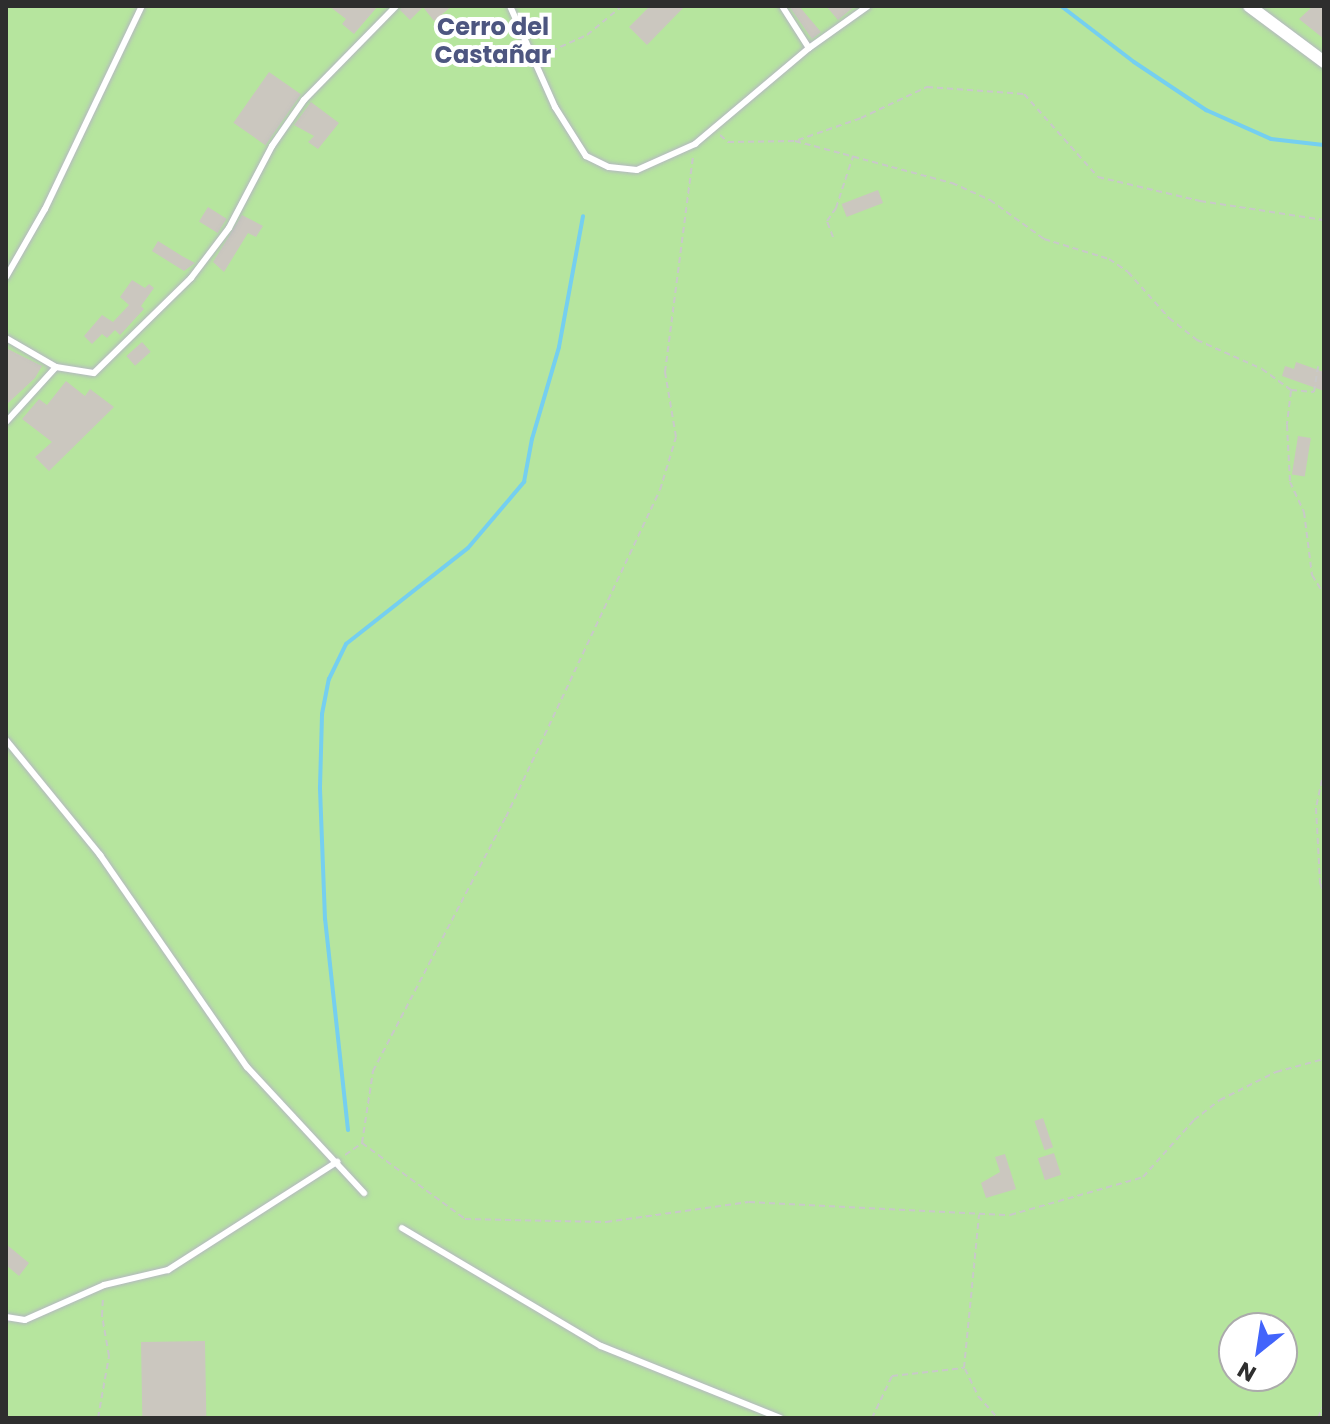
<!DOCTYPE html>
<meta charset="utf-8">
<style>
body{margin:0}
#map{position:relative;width:1330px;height:1424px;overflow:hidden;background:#efe9e1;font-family:Poppins,sans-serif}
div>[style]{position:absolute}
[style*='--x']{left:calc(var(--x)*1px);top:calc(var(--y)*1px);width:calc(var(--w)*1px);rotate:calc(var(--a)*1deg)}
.green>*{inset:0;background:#b6e59e}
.stream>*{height:4px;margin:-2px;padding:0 2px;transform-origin:2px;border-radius:2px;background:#75cff0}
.building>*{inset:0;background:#cbc7bf;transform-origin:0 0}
.path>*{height:2px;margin-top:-1px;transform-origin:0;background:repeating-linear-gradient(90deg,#c9c9c9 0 6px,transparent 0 10px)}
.roads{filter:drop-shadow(0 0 2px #b4b7c1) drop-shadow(0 0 2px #b4b7c1)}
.lane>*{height:6px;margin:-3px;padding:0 3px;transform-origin:3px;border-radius:3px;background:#fff}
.street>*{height:12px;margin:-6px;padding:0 6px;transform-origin:6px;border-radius:6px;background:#fff}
span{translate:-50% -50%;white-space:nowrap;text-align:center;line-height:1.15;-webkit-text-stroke:8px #fff;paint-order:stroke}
.neighbourhood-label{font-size:24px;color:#4d5680;font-weight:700}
.frame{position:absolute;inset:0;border:8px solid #2e2e2e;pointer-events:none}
.north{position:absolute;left:1218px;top:1312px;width:80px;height:80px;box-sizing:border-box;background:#fff;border:2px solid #ababab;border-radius:50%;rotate:210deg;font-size:22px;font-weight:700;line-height:32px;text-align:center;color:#2e2e2e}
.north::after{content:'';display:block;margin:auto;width:28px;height:36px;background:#4264fb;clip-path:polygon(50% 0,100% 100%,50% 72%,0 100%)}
</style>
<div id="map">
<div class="green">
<i style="clip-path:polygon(evenodd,6px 6px,1324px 6px,1324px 1418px,6px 1418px,6px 6px,1234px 1328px,1282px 1328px,1282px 1376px,1234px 1376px,1234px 1328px)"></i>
</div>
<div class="stream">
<i style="--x:1061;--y:6;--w:92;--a:37.5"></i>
<i style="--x:1134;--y:62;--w:87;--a:33.7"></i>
<i style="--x:1206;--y:110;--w:71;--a:24"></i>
<i style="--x:1271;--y:139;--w:53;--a:6.5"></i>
<i style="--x:348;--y:1130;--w:212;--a:-96.2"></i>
<i style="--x:325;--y:919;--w:132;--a:-92.2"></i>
<i style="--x:320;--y:787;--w:73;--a:-88.4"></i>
<i style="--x:322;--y:714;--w:36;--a:-79"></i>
<i style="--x:329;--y:679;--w:39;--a:-64"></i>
<i style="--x:346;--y:644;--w:155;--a:-38.2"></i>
<i style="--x:468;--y:548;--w:87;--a:-49.7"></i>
<i style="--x:524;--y:482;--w:44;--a:-79.5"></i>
<i style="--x:532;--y:439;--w:96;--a:-73.6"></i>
<i style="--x:559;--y:347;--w:133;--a:-79.6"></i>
</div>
<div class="building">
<i style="clip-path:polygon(329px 6px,378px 6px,354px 34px,342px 24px,346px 19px)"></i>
<i style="clip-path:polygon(402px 6px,452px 6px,434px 21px,423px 7px,410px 20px,400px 10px)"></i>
<i style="clip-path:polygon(650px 6px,685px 6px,647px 45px,629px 27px)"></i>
<i style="clip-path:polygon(789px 6px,799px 6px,821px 32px,812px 39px)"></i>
<i style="clip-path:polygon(826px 6px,855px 6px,838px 20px)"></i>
<i style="clip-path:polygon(1313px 6px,1324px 6px,1324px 39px,1299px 19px)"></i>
<i style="left:269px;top:72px;width:39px;height:62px;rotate:35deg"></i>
<i style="clip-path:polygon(311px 102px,339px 123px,318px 149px,308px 142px,314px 136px,294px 125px)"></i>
<i style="left:878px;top:190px;width:14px;height:39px;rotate:69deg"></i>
<i style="left:208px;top:207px;width:22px;height:17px;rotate:32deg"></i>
<i style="clip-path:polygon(242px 215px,263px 226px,256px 237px,248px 233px,224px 272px,213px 262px)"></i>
<i style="clip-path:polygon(158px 241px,182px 256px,195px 263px,184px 271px,152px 251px)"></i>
<i style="clip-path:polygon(132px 280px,145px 288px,149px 284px,154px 288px,141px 306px,144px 309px,120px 335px,115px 330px,107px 338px,102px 334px,92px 344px,84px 336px,102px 315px,113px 322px,129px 305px,120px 297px)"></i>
<i style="left:142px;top:342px;width:13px;height:21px;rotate:48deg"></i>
<i style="clip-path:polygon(6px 348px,42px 366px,35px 378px,6px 405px)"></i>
<i style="clip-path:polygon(1296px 362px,1324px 372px,1324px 391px,1282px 376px,1285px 366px,1294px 369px)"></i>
<i style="clip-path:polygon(66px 381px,85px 396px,90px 389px,114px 407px,49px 471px,35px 457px,52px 442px,22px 419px,39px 399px,47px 405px)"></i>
<i style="left:1298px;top:436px;width:13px;height:39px;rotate:9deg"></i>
<i style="left:1043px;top:1118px;width:31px;height:9px;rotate:71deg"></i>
<i style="left:1054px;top:1153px;width:23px;height:17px;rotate:72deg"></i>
<i style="clip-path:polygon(1005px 1154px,1016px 1189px,986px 1198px,981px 1183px,1000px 1172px,995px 1157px)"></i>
<i style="clip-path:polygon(6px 1244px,29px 1263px,19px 1276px,6px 1265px)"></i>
<i style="left:205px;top:1341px;width:77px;height:64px;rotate:89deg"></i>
</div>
<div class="path">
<i style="--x:542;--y:55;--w:49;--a:-24"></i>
<i style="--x:587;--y:35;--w:45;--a:-39.6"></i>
<i style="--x:720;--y:135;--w:11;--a:41"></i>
<i style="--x:728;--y:142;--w:67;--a:-0.9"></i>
<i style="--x:795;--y:141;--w:163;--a:15"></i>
<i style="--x:952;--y:183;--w:42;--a:24.1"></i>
<i style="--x:990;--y:200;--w:67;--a:35.8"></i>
<i style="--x:1044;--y:239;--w:68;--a:17.1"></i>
<i style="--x:1109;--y:259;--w:23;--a:34"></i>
<i style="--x:1128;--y:272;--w:62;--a:48.3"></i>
<i style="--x:1169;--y:318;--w:36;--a:38"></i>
<i style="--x:1197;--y:340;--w:71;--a:24"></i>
<i style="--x:1262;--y:369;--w:36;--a:36"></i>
<i style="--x:1291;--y:390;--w:23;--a:5"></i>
<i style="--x:1314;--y:392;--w:26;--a:-81"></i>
<i style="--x:798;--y:140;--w:67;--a:-19.2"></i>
<i style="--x:861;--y:118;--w:73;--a:-25.2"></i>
<i style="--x:927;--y:87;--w:97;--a:4.1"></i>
<i style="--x:1024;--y:94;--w:111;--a:48.3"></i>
<i style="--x:1098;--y:177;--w:105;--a:13.2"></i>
<i style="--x:1200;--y:201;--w:125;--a:8.7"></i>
<i style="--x:833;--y:237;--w:17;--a:-111"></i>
<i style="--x:827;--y:221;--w:16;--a:-55"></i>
<i style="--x:836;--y:208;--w:55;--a:-71.9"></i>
<i style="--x:1291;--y:391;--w:34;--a:97"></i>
<i style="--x:1287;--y:425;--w:57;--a:87"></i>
<i style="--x:1290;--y:482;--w:33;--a:65"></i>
<i style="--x:1304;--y:512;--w:64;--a:82.8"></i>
<i style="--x:1312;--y:575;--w:22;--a:58"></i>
<i style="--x:1324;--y:770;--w:39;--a:102"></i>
<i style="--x:1316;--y:808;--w:75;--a:86.9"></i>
<i style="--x:1320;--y:883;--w:11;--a:68"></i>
<i style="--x:362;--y:1143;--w:73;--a:-81.3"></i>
<i style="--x:373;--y:1071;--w:287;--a:-62.4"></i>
<i style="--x:506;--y:817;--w:361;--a:-64.8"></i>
<i style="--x:660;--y:490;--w:55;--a:-73.2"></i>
<i style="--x:676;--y:437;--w:66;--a:-99.6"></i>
<i style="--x:665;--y:372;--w:217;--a:-82.6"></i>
<i style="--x:345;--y:1155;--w:21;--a:-35"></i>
<i style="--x:362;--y:1143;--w:128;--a:36.4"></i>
<i style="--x:465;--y:1219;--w:141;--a:1.2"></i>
<i style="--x:606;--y:1222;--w:144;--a:-8"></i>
<i style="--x:749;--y:1202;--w:261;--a:2.9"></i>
<i style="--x:1010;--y:1215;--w:138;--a:-15.9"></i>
<i style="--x:1143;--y:1177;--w:76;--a:-48.2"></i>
<i style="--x:1194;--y:1120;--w:33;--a:-38"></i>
<i style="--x:1220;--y:1100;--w:63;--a:-26.6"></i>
<i style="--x:1276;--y:1072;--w:50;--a:-15.2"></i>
<i style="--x:965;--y:1369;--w:30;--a:64"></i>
<i style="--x:978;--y:1396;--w:30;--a:48"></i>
<i style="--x:98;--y:1418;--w:63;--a:-79.9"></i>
<i style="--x:109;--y:1356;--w:41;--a:-99.9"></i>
<i style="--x:102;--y:1316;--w:18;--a:-87"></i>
<i style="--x:872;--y:1418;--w:47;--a:-64.5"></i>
<i style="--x:892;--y:1376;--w:72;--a:-6.3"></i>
<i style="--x:964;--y:1368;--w:154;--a:-84.4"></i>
<i style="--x:1318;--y:1418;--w:15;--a:-67"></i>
</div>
<div class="roads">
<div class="lane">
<i style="--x:510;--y:6;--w:111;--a:66"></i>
<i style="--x:555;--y:107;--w:58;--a:57.7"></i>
<i style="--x:586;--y:156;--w:25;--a:26"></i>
<i style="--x:609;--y:167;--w:28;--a:6"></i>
<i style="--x:637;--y:170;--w:64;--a:-24.1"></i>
<i style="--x:695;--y:144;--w:149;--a:-40.1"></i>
<i style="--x:809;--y:48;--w:72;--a:-35.4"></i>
<i style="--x:782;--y:6;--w:50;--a:57.3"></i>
<i style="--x:6;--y:277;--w:78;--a:-60.2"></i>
<i style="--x:45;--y:209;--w:225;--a:-64.5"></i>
<i style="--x:6;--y:338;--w:58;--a:30.1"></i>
<i style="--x:56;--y:367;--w:38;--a:9"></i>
<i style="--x:94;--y:373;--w:136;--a:-44.4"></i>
<i style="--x:191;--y:278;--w:63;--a:-52.8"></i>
<i style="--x:229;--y:228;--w:93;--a:-62.3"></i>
<i style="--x:272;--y:146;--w:56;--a:-55.2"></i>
<i style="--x:304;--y:100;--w:132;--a:-45.6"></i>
<i style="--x:6;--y:422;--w:74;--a:-47.7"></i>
<i style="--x:6;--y:740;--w:149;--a:50.7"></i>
<i style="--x:100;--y:855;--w:258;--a:55.3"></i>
<i style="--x:247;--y:1067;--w:172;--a:47.1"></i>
<i style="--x:402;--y:1228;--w:231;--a:30.7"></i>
<i style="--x:601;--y:1346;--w:193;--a:21.9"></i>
<i style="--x:6;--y:1317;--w:19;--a:9"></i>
<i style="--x:25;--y:1320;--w:86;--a:-23.9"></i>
<i style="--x:104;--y:1285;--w:66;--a:-13.2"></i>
<i style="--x:168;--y:1270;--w:201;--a:-32.6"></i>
</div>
<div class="street">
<i style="--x:1249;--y:6;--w:94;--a:36.7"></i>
</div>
</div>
<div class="neighbourhood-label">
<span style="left:493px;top:41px">Cerro del<br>Castañar</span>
</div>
<div class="frame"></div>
<div class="north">N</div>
</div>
